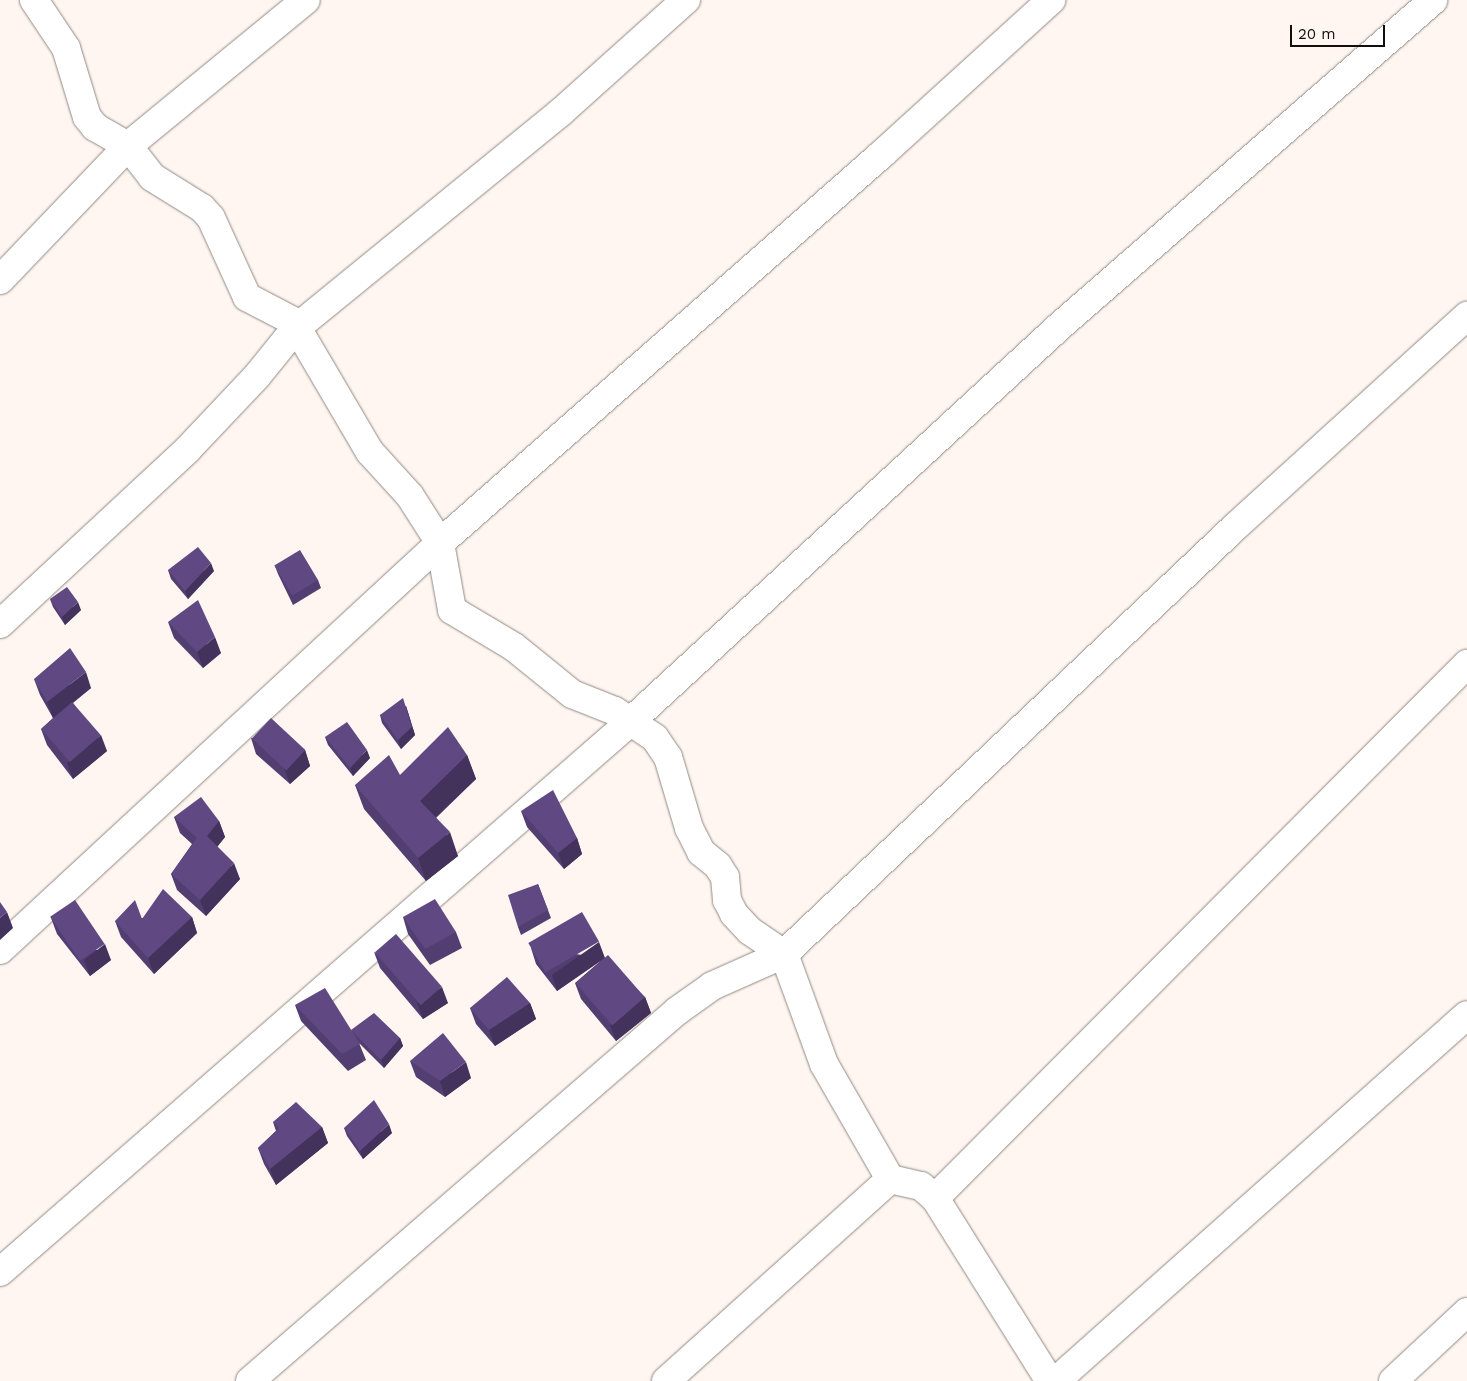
<!DOCTYPE html>
<style>
body{margin:0}
#map{position:relative;width:1467px;height:1381px;overflow:hidden;background:#fff6f1;font-family:"Work Sans",sans-serif}
div>[style]{position:absolute}
[style*='--x']{left:calc(var(--x)*1px);top:calc(var(--y)*1px);width:calc(var(--w)*1px);rotate:calc(var(--a)*1deg)}
.roads{filter:drop-shadow(0 0 1px #918984) drop-shadow(0 0 1px #918984)}
.street>*{height:28px;margin:-14px;padding:0 14px;transform-origin:14px;border-radius:14px;background:#fff}
.wall>*{inset:0;background:#533e71}
.shaded-wall>*{inset:0;background:#43325c}
.building>*{inset:0;background:#604883;transform-origin:0 0}
span{translate:-50% -50%;white-space:nowrap;text-align:center;line-height:1.15;-webkit-text-stroke:5px #fff6f1;paint-order:stroke}
.scale{position:absolute;left:1290px;top:25px;width:95px;height:22px;box-sizing:border-box;border:2px solid #110e0d;border-top:0;padding-left:6px;font-size:15px;line-height:18px;white-space:nowrap;color:#110e0d;-webkit-text-stroke:4px #fff6f1;paint-order:stroke}
</style>
<div id="map">
<div class="roads">
<div class="street">
<i style="--x:34;--y:0;--w:58;--a:56.3"></i>
<i style="--x:66;--y:48;--w:72;--a:73.1"></i>
<i style="--x:87;--y:117;--w:13;--a:51"></i>
<i style="--x:95;--y:127;--w:38;--a:30"></i>
<i style="--x:128;--y:146;--w:39;--a:52"></i>
<i style="--x:152;--y:177;--w:59;--a:31.8"></i>
<i style="--x:202;--y:208;--w:13;--a:48"></i>
<i style="--x:211;--y:218;--w:87;--a:65.5"></i>
<i style="--x:247;--y:297;--w:52;--a:27.6"></i>
<i style="--x:293;--y:321;--w:152;--a:59.6"></i>
<i style="--x:370;--y:452;--w:59;--a:47.7"></i>
<i style="--x:410;--y:496;--w:56;--a:57.4"></i>
<i style="--x:440;--y:543;--w:68;--a:79.8"></i>
<i style="--x:452;--y:610;--w:72;--a:30.8"></i>
<i style="--x:514;--y:647;--w:75;--a:39"></i>
<i style="--x:572;--y:694;--w:46;--a:21.6"></i>
<i style="--x:615;--y:711;--w:48;--a:34"></i>
<i style="--x:655;--y:738;--w:23;--a:56"></i>
<i style="--x:668;--y:757;--w:74;--a:73.5"></i>
<i style="--x:689;--y:828;--w:27;--a:63"></i>
<i style="--x:701;--y:852;--w:22;--a:39"></i>
<i style="--x:718;--y:866;--w:13;--a:58"></i>
<i style="--x:725;--y:877;--w:23;--a:85"></i>
<i style="--x:727;--y:900;--w:16;--a:63"></i>
<i style="--x:734;--y:914;--w:23;--a:47"></i>
<i style="--x:750;--y:931;--w:41;--a:34.1"></i>
<i style="--x:784;--y:954;--w:117;--a:70"></i>
<i style="--x:824;--y:1064;--w:133;--a:60.1"></i>
<i style="--x:890;--y:1179;--w:32;--a:13"></i>
<i style="--x:921;--y:1186;--w:18;--a:41"></i>
<i style="--x:935;--y:1198;--w:216;--a:57.9"></i>
<i style="--x:0;--y:280;--w:185;--a:-46.3"></i>
<i style="--x:128;--y:146;--w:230;--a:-39.4"></i>
<i style="--x:0;--y:624;--w:257;--a:-42.9"></i>
<i style="--x:188;--y:449;--w:100;--a:-46.6"></i>
<i style="--x:257;--y:376;--w:60;--a:-51"></i>
<i style="--x:295;--y:329;--w:343;--a:-39.2"></i>
<i style="--x:561;--y:112;--w:168;--a:-41.9"></i>
<i style="--x:0;--y:950;--w:599;--a:-42.77"></i>
<i style="--x:440;--y:543;--w:589;--a:-41.35"></i>
<i style="--x:882;--y:154;--w:229;--a:-42.3"></i>
<i style="--x:935;--y:1198;--w:754;--a:-45.11"></i>
<i style="--x:0;--y:1272;--w:836;--a:-41.12"></i>
<i style="--x:630;--y:722;--w:586;--a:-42.65"></i>
<i style="--x:1061;--y:325;--w:494;--a:-41.1"></i>
<i style="--x:250;--y:1381;--w:565;--a:-40.91"></i>
<i style="--x:677;--y:1011;--w:43;--a:-35.5"></i>
<i style="--x:712;--y:986;--w:79;--a:-24"></i>
<i style="--x:784;--y:954;--w:621;--a:-43.43"></i>
<i style="--x:1235;--y:527;--w:314;--a:-42.3"></i>
<i style="--x:666;--y:1381;--w:302;--a:-42"></i>
<i style="--x:1056;--y:1381;--w:550;--a:-41.69"></i>
<i style="--x:1393;--y:1381;--w:101;--a:-43"></i>
</div>
</div>
<div class="wall">
<i style="clip-path:polygon(275px 566px,318px 580px,321px 588px,293px 605px,278px 574px)"></i>
<i style="clip-path:polygon(168px 570px,214px 571px,188px 599px,171px 579px)"></i>
<i style="clip-path:polygon(50px 599px,81px 610px,65px 625px,53px 607px)"></i>
<i style="clip-path:polygon(168px 622px,221px 653px,203px 668px,174px 638px)"></i>
<i style="clip-path:polygon(34px 679px,91px 688px,73px 703px,107px 751px,73px 779px,47px 745px,41px 729px,53px 718px,40px 695px)"></i>
<i style="clip-path:polygon(406px 706px,415px 735px,401px 749px,382px 723px,380px 715px)"></i>
<i style="clip-path:polygon(325px 737px,370px 758px,353px 776px,328px 745px)"></i>
<i style="clip-path:polygon(251px 738px,305px 750px,310px 766px,290px 784px,256px 754px)"></i>
<i style="clip-path:polygon(467px 755px,476px 779px,436px 818px,458px 856px,426px 881px,364px 809px,355px 785px,400px 775px)"></i>
<i style="clip-path:polygon(521px 811px,577px 838px,582px 854px,564px 869px,527px 827px)"></i>
<i style="clip-path:polygon(174px 817px,219px 821px,225px 837px,217px 847px,240px 879px,206px 916px,177px 890px,171px 874px,192px 844px,180px 833px)"></i>
<i style="clip-path:polygon(538px 884px,551px 918px,521px 935px,518px 927px)"></i>
<i style="clip-path:polygon(192px 917px,197px 933px,154px 974px,121px 937px,115px 921px,142px 918px)"></i>
<i style="clip-path:polygon(403px 917px,456px 932px,462px 948px,430px 965px,408px 934px)"></i>
<i style="clip-path:polygon(51px 918px,111px 960px,90px 976px,57px 934px)"></i>
<i style="clip-path:polygon(531px 948px,605px 958px,645px 997px,651px 1013px,616px 1041px,581px 999px,575px 983px,604px 958px,557px 991px,536px 964px)"></i>
<i style="clip-path:polygon(374px 952px,448px 1003px,423px 1019px,380px 968px)"></i>
<i style="clip-path:polygon(530px 1003px,536px 1019px,495px 1046px,476px 1024px,470px 1008px)"></i>
<i style="clip-path:polygon(295px 1005px,352px 1032px,351px 1030px,400px 1038px,403px 1046px,384px 1068px,359px 1043px,366px 1060px,348px 1071px,301px 1021px)"></i>
<i style="clip-path:polygon(410px 1061px,471px 1078px,445px 1097px,416px 1077px)"></i>
<i style="clip-path:polygon(273px 1122px,322px 1127px,328px 1143px,276px 1185px,264px 1164px,258px 1148px,276px 1131px)"></i>
<i style="clip-path:polygon(344px 1128px,392px 1133px,363px 1159px,347px 1136px)"></i>
</div>
<div class="shaded-wall">
<i style="clip-path:polygon(211px 563px,214px 571px,188px 599px,185px 591px)"></i>
<i style="clip-path:polygon(78px 602px,81px 610px,65px 625px,62px 617px)"></i>
<i style="clip-path:polygon(215px 637px,221px 653px,203px 668px,197px 652px)"></i>
<i style="clip-path:polygon(86px 672px,91px 688px,53px 718px,47px 702px)"></i>
<i style="clip-path:polygon(406px 706px,415px 735px,401px 749px,398px 740px)"></i>
<i style="clip-path:polygon(101px 735px,107px 751px,73px 779px,67px 763px)"></i>
<i style="clip-path:polygon(305px 750px,310px 766px,290px 784px,284px 768px)"></i>
<i style="clip-path:polygon(367px 750px,370px 758px,353px 776px,350px 768px)"></i>
<i style="clip-path:polygon(467px 755px,476px 779px,428px 824px,420px 801px)"></i>
<i style="clip-path:polygon(219px 821px,225px 837px,213px 852px,207px 836px)"></i>
<i style="clip-path:polygon(450px 832px,458px 856px,426px 881px,418px 858px)"></i>
<i style="clip-path:polygon(577px 838px,582px 854px,564px 869px,558px 853px)"></i>
<i style="clip-path:polygon(234px 863px,240px 879px,206px 916px,200px 900px)"></i>
<i style="clip-path:polygon(7px 912px,13px 928px,0 940px,0 918px)"></i>
<i style="clip-path:polygon(192px 917px,197px 933px,154px 974px,148px 958px)"></i>
<i style="clip-path:polygon(599px 942px,605px 958px,557px 991px,552px 975px)"></i>
<i style="clip-path:polygon(105px 944px,111px 960px,90px 976px,84px 960px)"></i>
<i style="clip-path:polygon(442px 987px,448px 1003px,423px 1019px,417px 1003px)"></i>
<i style="clip-path:polygon(645px 997px,651px 1013px,616px 1041px,610px 1025px)"></i>
<i style="clip-path:polygon(530px 1003px,536px 1019px,495px 1046px,489px 1030px)"></i>
<i style="clip-path:polygon(400px 1038px,403px 1046px,384px 1068px,381px 1060px)"></i>
<i style="clip-path:polygon(466px 1062px,471px 1078px,445px 1097px,440px 1081px)"></i>
<i style="clip-path:polygon(389px 1124px,392px 1133px,363px 1159px,360px 1151px)"></i>
<i style="clip-path:polygon(322px 1127px,328px 1143px,276px 1185px,270px 1169px)"></i>
</div>
<div class="building">
<i style="clip-path:polygon(198px 547px,211px 563px,185px 591px,168px 570px)"></i>
<i style="left:300px;top:550px;width:35px;height:30px;rotate:59deg"></i>
<i style="clip-path:polygon(67px 587px,78px 602px,62px 617px,50px 599px)"></i>
<i style="clip-path:polygon(198px 600px,215px 637px,197px 652px,168px 622px)"></i>
<i style="clip-path:polygon(70px 648px,86px 672px,47px 702px,34px 679px)"></i>
<i style="clip-path:polygon(403px 698px,412px 727px,398px 740px,380px 715px)"></i>
<i style="left:72px;top:702px;width:44px;height:41px;rotate:49deg"></i>
<i style="left:271px;top:718px;width:47px;height:28px;rotate:43deg"></i>
<i style="clip-path:polygon(347px 722px,367px 750px,350px 768px,325px 737px)"></i>
<i style="clip-path:polygon(448px 727px,467px 755px,420px 801px,450px 832px,418px 858px,355px 785px,389px 755px,400px 775px)"></i>
<i style="clip-path:polygon(553px 790px,577px 838px,558px 853px,521px 811px)"></i>
<i style="clip-path:polygon(201px 797px,219px 821px,207px 836px,234px 863px,200px 900px,171px 874px,197px 838px,174px 817px)"></i>
<i style="clip-path:polygon(538px 884px,548px 910px,518px 927px,508px 895px)"></i>
<i style="clip-path:polygon(163px 889px,192px 917px,148px 958px,115px 921px,135px 900px,142px 919px)"></i>
<i style="clip-path:polygon(435px 899px,456px 932px,425px 949px,403px 917px)"></i>
<i style="left:75px;top:900px;width:53px;height:30px;rotate:56deg"></i>
<i style="clip-path:polygon(0 902px,7px 912px,0 918px)"></i>
<i style="left:582px;top:912px;width:34px;height:62px;rotate:60deg"></i>
<i style="left:396px;top:934px;width:70px;height:28px;rotate:49deg"></i>
<i style="left:608px;top:955px;width:56px;height:43px;rotate:49deg"></i>
<i style="clip-path:polygon(507px 977px,530px 1003px,489px 1030px,470px 1008px)"></i>
<i style="clip-path:polygon(325px 988px,360px 1044px,342px 1054px,295px 1005px)"></i>
<i style="clip-path:polygon(374px 1013px,400px 1038px,381px 1060px,351px 1030px)"></i>
<i style="clip-path:polygon(443px 1033px,466px 1062px,440px 1081px,410px 1061px)"></i>
<i style="clip-path:polygon(374px 1100px,389px 1124px,360px 1151px,344px 1128px)"></i>
<i style="clip-path:polygon(296px 1102px,322px 1127px,270px 1169px,258px 1148px,279px 1128px,273px 1122px)"></i>
</div>
<div class="scale">20 m</div>
</div>
